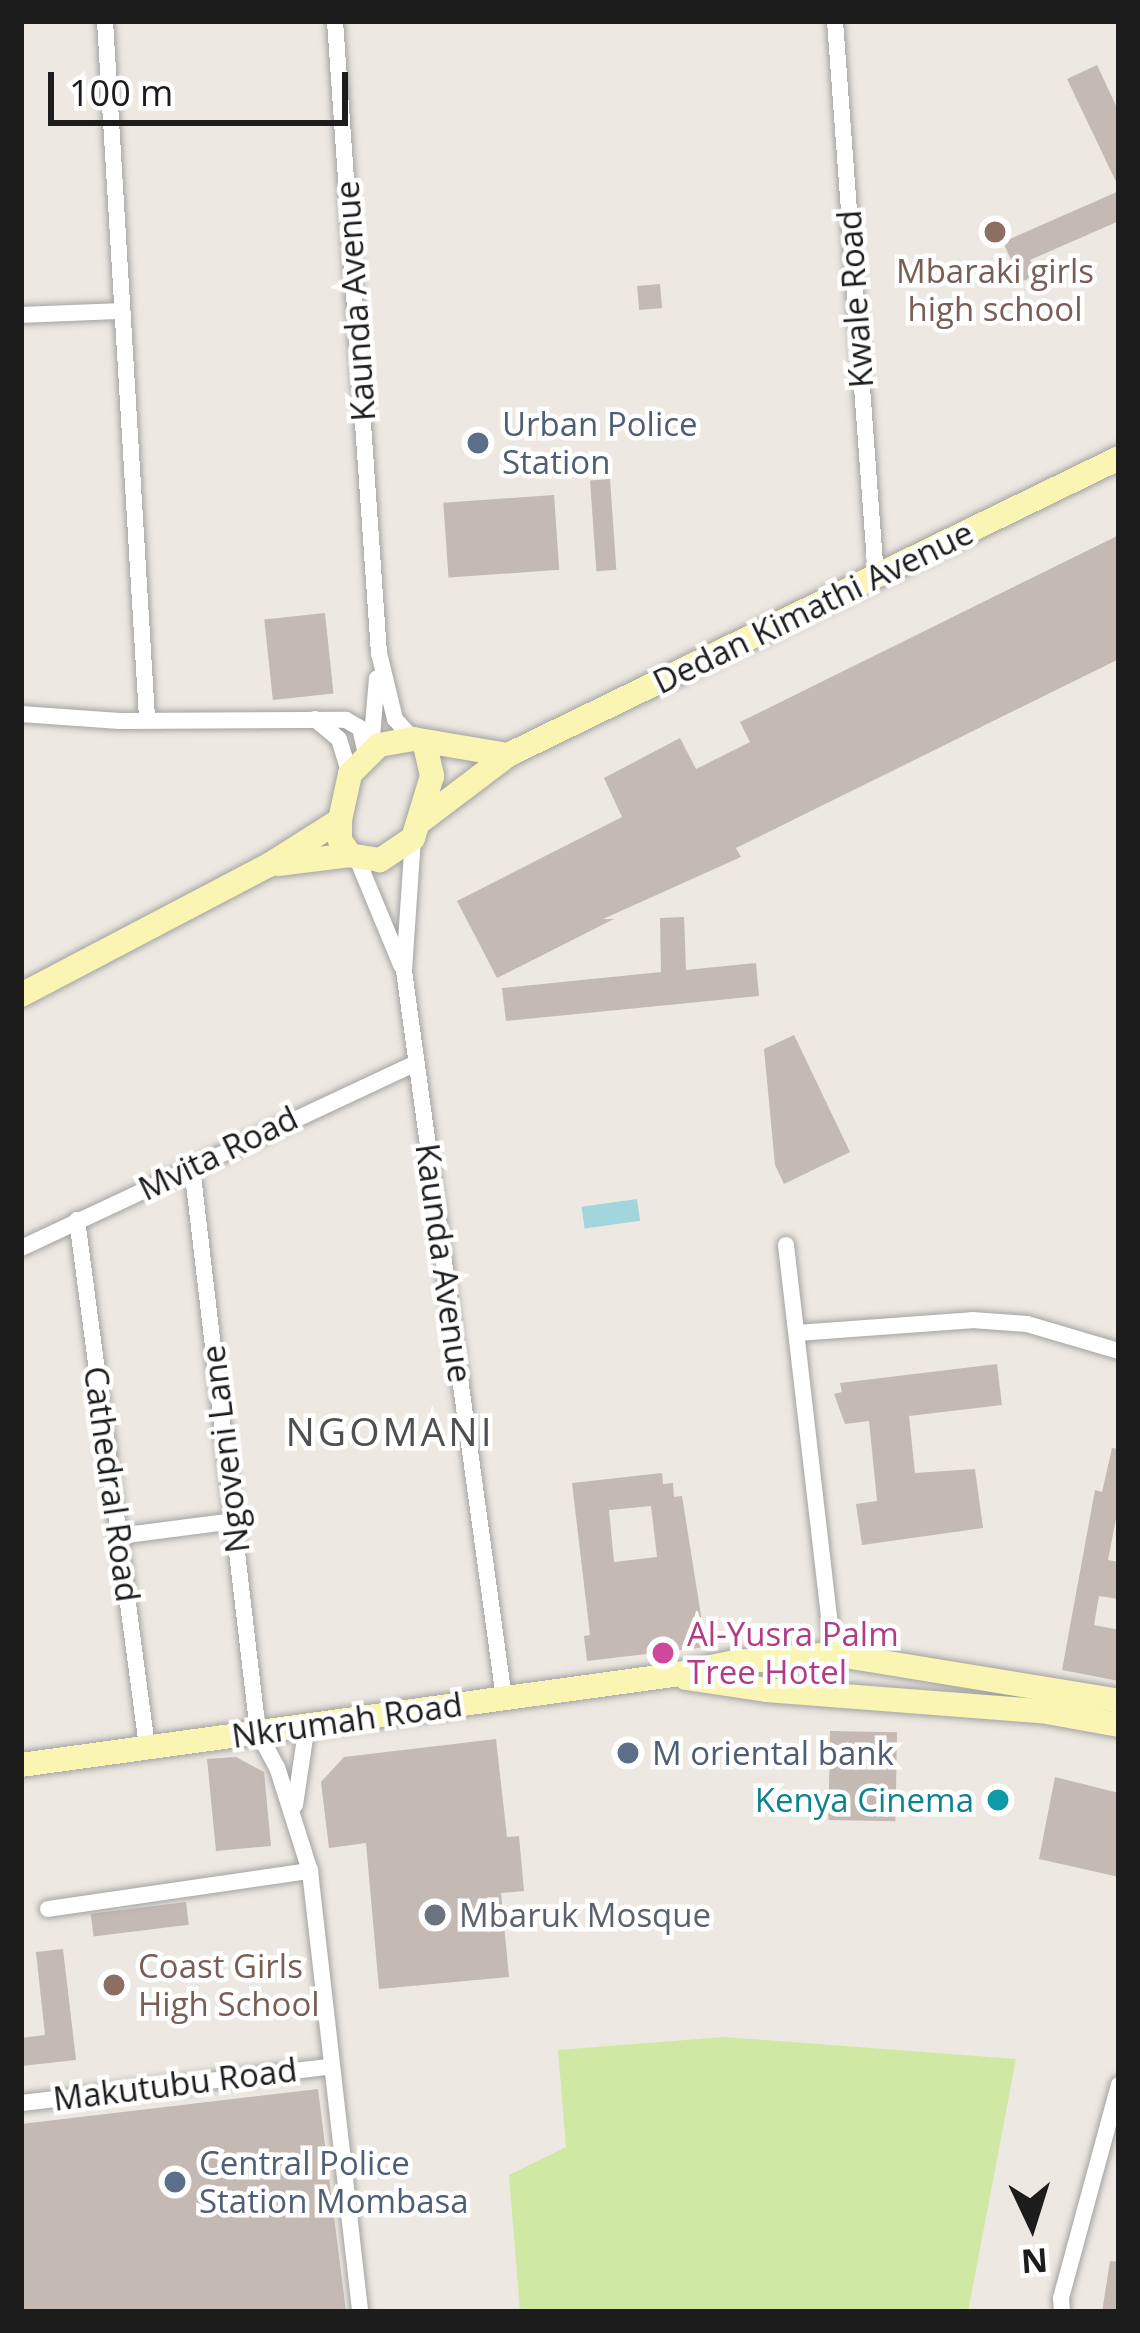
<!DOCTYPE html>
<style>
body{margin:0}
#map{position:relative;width:1140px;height:2333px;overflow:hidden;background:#ede8e1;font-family:"Open Sans",sans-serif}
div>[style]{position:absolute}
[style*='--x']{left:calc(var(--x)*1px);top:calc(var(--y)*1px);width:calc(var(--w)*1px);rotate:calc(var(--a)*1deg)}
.grass>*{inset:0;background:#cfe9a5}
.water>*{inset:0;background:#a0d6dc;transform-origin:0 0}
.building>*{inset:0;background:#c5b9b4;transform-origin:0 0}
.roads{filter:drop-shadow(0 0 3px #a3a3a3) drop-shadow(0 0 3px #a3a3a3)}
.street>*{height:16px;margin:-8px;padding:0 8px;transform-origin:8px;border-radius:8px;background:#fff}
.secondary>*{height:24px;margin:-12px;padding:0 12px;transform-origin:12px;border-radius:12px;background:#faf5b2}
.dots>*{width:33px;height:33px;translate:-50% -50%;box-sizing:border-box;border:6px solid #fff;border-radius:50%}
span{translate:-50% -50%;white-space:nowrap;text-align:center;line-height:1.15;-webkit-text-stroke:9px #fff;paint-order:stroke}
.education-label{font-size:33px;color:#785e54}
.left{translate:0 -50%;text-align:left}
.street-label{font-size:33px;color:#1c1c1c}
.service-label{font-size:33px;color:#4e5e75}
.hotel-label{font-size:33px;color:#b23c85}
.culture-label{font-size:33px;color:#0d838f}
.right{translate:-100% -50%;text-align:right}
.worship-label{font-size:33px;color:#5b616d}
.quarter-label{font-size:39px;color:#4f4f4f;letter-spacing:3px}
.frame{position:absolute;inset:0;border:24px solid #1c1c1c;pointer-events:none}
.north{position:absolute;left:972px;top:2165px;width:120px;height:120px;-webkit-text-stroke:9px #fff;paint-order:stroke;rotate:176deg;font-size:33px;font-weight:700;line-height:48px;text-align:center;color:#1c1c1c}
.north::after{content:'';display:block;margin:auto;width:42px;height:54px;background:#1c1c1c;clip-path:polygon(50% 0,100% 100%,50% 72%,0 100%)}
.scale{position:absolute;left:48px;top:72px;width:300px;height:54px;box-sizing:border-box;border:6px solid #1c1c1c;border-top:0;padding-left:15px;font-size:36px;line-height:42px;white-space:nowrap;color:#1c1c1c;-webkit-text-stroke:9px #fff;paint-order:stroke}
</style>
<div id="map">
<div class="grass">
<i style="clip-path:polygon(724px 2037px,1016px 2059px,968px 2312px,520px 2312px,509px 2175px,566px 2147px,558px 2050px)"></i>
</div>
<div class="water">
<i style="left:637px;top:1199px;width:22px;height:56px;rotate:82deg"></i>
</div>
<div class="building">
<i style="clip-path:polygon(1097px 65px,1119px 112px,1119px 188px,1067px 79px)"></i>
<i style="clip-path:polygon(1119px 191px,1119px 221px,1030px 260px,1037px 275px,1021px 282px,1003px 242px)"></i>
<i style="left:660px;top:284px;width:24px;height:23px;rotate:85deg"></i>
<i style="left:610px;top:479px;width:91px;height:20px;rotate:86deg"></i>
<i style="left:554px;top:495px;width:75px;height:111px;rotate:86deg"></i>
<i style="clip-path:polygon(1119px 535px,1119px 659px,736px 848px,741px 857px,603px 919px,614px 919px,497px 978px,457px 901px,622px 817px,604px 778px,680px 738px,696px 769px,750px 742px,740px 722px)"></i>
<i style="left:325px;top:613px;width:81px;height:61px;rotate:84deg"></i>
<i style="clip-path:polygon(684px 917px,686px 970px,756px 963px,759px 996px,506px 1021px,502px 988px,661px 972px,660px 918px)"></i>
<i style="clip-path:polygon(794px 1035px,850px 1152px,784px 1184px,775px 1165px,764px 1049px)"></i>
<i style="clip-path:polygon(997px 1364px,1002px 1405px,909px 1416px,915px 1473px,975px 1469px,983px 1528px,862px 1545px,856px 1504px,877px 1501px,869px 1421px,845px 1424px,834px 1394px,842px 1392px,840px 1383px)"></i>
<i style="clip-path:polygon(1112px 1448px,1119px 1449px,1119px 1503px,1108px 1560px,1119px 1562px,1119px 1599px,1099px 1596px,1094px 1625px,1119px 1630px,1119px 1681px,1062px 1670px,1095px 1490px,1102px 1492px)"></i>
<i style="clip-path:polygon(evenodd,662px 1473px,663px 1484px,673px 1483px,674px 1497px,682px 1496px,706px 1647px,587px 1661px,584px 1636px,590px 1635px,572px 1483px,662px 1473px,651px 1506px,657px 1557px,614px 1562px,609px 1510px,651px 1506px)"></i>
<i style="left:830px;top:1731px;width:67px;height:89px;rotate:1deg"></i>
<i style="clip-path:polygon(496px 1739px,507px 1837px,519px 1836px,524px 1891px,501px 1893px,509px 1977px,379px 1989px,366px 1843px,329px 1848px,321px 1782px,344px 1757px)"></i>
<i style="clip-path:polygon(236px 1757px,264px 1772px,271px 1846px,216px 1851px,207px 1759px)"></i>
<i style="clip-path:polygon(1055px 1777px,1119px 1793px,1119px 1877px,1039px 1859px)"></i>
<i style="left:186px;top:1902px;width:23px;height:96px;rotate:83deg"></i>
<i style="clip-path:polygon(63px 1949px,76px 2060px,21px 2066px,21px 2038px,45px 2035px,36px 1952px)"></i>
<i style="clip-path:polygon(318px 2089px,346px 2312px,21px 2312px,21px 2124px)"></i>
<i style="clip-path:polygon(1110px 2261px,1119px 2262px,1119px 2312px,1102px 2312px)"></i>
</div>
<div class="roads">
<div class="street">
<i style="--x:105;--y:21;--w:697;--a:86.55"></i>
<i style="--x:335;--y:21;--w:634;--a:86.02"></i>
<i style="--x:379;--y:653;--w:68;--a:76.4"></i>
<i style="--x:395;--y:719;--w:27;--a:48"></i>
<i style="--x:835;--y:21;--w:557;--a:85.78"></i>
<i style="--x:21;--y:315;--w:101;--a:-2.3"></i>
<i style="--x:21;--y:714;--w:99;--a:4"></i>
<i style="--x:120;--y:721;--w:226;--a:-0.3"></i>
<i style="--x:346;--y:720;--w:16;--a:30"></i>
<i style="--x:360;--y:728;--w:28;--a:77"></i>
<i style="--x:315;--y:719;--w:31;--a:40"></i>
<i style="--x:339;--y:739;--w:37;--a:73"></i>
<i style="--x:371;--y:748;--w:70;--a:-85.1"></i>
<i style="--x:413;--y:838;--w:133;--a:93.9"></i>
<i style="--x:404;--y:971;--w:734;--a:82.17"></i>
<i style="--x:358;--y:861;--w:113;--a:67.5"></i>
<i style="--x:192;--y:1167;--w:569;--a:83.34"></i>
<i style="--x:258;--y:1732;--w:40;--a:62"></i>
<i style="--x:277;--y:1767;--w:109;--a:72.4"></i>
<i style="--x:310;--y:1871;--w:444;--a:83.5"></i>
<i style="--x:77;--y:1220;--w:532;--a:82.43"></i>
<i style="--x:786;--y:1245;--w:412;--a:83.4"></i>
<i style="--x:21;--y:1248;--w:436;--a:-25.1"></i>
<i style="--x:797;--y:1333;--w:175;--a:-4.2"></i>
<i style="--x:972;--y:1320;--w:55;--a:4.2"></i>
<i style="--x:1027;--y:1324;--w:96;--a:16.4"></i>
<i style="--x:119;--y:1536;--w:116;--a:-7.4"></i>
<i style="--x:295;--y:1805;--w:81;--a:-81.5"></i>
<i style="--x:48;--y:1909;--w:265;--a:-8.3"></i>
<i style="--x:21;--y:2103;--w:310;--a:-6.7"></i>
<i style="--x:1062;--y:2312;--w:14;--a:-94"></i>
<i style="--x:1061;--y:2298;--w:221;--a:-74.8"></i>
</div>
<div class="secondary">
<i style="--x:425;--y:745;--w:32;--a:77"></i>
<i style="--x:432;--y:776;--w:65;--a:107"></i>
<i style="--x:413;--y:838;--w:40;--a:146"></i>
<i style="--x:380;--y:860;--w:30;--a:-171"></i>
<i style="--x:350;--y:855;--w:18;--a:-124"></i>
<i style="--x:340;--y:840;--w:20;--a:-90"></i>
<i style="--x:340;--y:820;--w:47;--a:-77.7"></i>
<i style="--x:350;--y:774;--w:41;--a:-45"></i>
<i style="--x:379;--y:745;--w:35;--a:-10"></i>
<i style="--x:413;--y:739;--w:96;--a:9.6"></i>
<i style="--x:421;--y:821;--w:109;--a:-37.2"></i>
<i style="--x:508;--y:755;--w:679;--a:-25.92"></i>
<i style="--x:278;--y:864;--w:73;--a:-7.1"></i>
<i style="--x:21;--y:995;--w:280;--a:-27.7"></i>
<i style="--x:269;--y:865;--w:84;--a:-32.4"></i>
<i style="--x:686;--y:1678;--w:81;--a:8.5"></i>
<i style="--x:766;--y:1690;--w:276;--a:4.4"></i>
<i style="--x:1041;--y:1711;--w:79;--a:10.2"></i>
<i style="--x:21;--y:1765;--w:658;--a:-7.86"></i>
<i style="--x:673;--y:1675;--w:63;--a:-11.8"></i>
<i style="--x:735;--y:1662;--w:98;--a:-4.7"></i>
<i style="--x:833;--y:1654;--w:290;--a:9.3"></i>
</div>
</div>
<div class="dots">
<i style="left:995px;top:232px;background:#8d6e63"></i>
<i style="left:478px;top:443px;background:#5c6f8a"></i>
<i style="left:663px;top:1653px;background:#d1479c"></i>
<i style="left:628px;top:1753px;background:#5c6f8a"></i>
<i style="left:998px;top:1800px;background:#0f9aa8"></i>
<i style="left:435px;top:1915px;background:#6b7280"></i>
<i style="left:114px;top:1985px;background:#8d6e63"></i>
<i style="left:175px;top:2182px;background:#5c6f8a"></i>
</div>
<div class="education-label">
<span style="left:995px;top:290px">Mbaraki girls<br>high school</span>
<span class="left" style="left:138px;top:1985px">Coast Girls<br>High School</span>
</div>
<div class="street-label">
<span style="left:855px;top:299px;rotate:-94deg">Kwale Road</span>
<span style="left:355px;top:301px;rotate:-94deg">Kaunda Avenue</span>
<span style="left:813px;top:607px;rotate:-26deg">Dedan Kimathi Avenue</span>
<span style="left:218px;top:1153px;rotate:-26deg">Mvita Road</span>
<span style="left:444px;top:1263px;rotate:82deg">Kaunda Avenue</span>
<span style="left:225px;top:1449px;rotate:-97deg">Ngoveni Lane</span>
<span style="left:112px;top:1484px;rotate:82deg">Cathedral Road</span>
<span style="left:347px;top:1720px;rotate:-8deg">Nkrumah Road</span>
<span style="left:175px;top:2084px;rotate:-7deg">Makutubu Road</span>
</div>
<div class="service-label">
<span class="left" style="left:502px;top:443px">Urban Police<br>Station</span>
<span class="left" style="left:652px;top:1753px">M oriental bank</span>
<span class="left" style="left:199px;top:2182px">Central Police<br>Station Mombasa</span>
</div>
<div class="hotel-label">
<span class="left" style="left:687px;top:1653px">Al-Yusra Palm<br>Tree Hotel</span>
</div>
<div class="culture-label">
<span class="right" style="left:974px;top:1800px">Kenya Cinema</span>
</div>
<div class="worship-label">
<span class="left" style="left:459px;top:1915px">Mbaruk Mosque</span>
</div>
<div class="quarter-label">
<span style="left:390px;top:1431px">NGOMANI</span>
</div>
<div class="frame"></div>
<div class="north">N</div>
<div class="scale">100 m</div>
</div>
